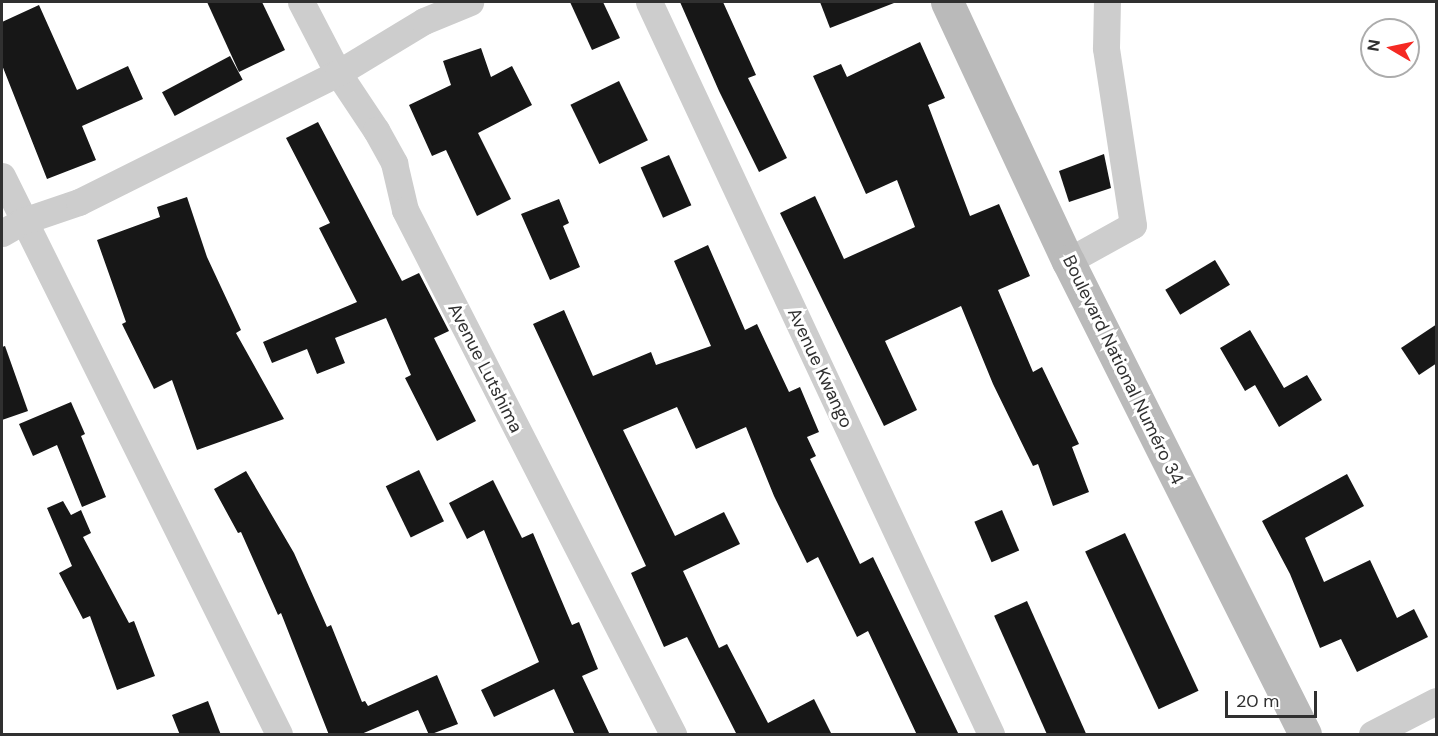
<!DOCTYPE html>
<meta charset="utf-8">
<style>
body{margin:0}
#map{position:relative;width:1438px;height:736px;overflow:hidden;background:#fff;font-family:"DM Sans",sans-serif}
div>[style]{position:absolute}
[style*='--x']{left:calc(var(--x)*1px);top:calc(var(--y)*1px);width:calc(var(--w)*1px);rotate:calc(var(--a)*1deg)}
.building>*{inset:0;background:#171717;transform-origin:0 0}
.street>*{height:27px;margin:-13.5px;padding:0 13.5px;transform-origin:13.5px;border-radius:13.5px;background:#cdcdcd}
.secondary>*{height:33px;margin:-16.5px;padding:0 16.5px;transform-origin:16.5px;border-radius:16.5px;background:#bababa}
span{translate:-50% -50%;white-space:nowrap;text-align:center;line-height:1.15;-webkit-text-stroke:6px #fff;paint-order:stroke}
.street-label{font-size:18px;color:#303030}
.frame{position:absolute;inset:0;border:3px solid #303030;pointer-events:none}
.north{position:absolute;left:1360px;top:18px;width:60px;height:60px;box-sizing:border-box;background:#fff;border:2px solid #acacac;border-radius:50%;rotate:279deg;font-size:16px;font-weight:700;line-height:24px;text-align:center;color:#303030}
.north::after{content:'';display:block;margin:auto;width:21px;height:27px;background:#f52923;clip-path:polygon(50% 0,100% 100%,50% 72%,0 100%)}
.scale{position:absolute;left:1225px;top:691px;width:92px;height:27px;box-sizing:border-box;border:3px solid #303030;border-top:0;padding-left:8px;font-size:18px;line-height:21px;white-space:nowrap;color:#303030;-webkit-text-stroke:4px #fff;paint-order:stroke}
</style>
<div id="map">
<div class="building">
<i style="clip-path:polygon(207px 2px,262px 2px,285px 50px,239px 72px)"></i>
<i style="clip-path:polygon(570px 2px,603px 2px,620px 38px,592px 50px)"></i>
<i style="clip-path:polygon(680px 2px,723px 2px,756px 75px,748px 78px,787px 158px,759px 172px,719px 91px)"></i>
<i style="clip-path:polygon(820px 2px,894px 2px,894px 3px,830px 28px)"></i>
<i style="clip-path:polygon(39px 5px,77px 90px,128px 66px,143px 99px,82px 126px,96px 160px,47px 179px,2px 65px,2px 22px)"></i>
<i style="clip-path:polygon(920px 42px,945px 98px,928px 105px,970px 216px,999px 204px,1030px 276px,998px 290px,1033px 372px,1042px 367px,1079px 444px,1072px 447px,1089px 492px,1053px 506px,1038px 464px,1033px 466px,993px 384px,961px 306px,885px 341px,917px 410px,884px 426px,780px 213px,815px 196px,844px 259px,915px 227px,897px 180px,866px 194px,813px 76px,841px 64px,847px 77px)"></i>
<i style="clip-path:polygon(481px 48px,491px 77px,512px 66px,532px 105px,478px 133px,511px 199px,477px 216px,446px 150px,432px 156px,409px 105px,451px 85px,443px 61px)"></i>
<i style="left:230px;top:56px;width:27px;height:77px;rotate:62deg"></i>
<i style="left:619px;top:81px;width:66px;height:54px;rotate:64deg"></i>
<i style="clip-path:polygon(318px 122px,402px 281px,419px 273px,449px 331px,434px 338px,476px 421px,437px 441px,405px 378px,411px 375px,386px 318px,335px 338px,345px 363px,317px 374px,307px 349px,272px 363px,263px 342px,357px 302px,319px 228px,330px 223px,286px 138px)"></i>
<i style="clip-path:polygon(1104px 154px,1111px 188px,1069px 202px,1059px 171px)"></i>
<i style="left:669px;top:155px;width:55px;height:31px;rotate:66deg"></i>
<i style="clip-path:polygon(187px 197px,207px 257px,241px 330px,236px 333px,284px 419px,197px 450px,172px 380px,154px 389px,122px 324px,126px 322px,97px 240px,160px 217px,157px 207px)"></i>
<i style="clip-path:polygon(559px 199px,569px 223px,563px 226px,580px 267px,550px 280px,521px 214px)"></i>
<i style="clip-path:polygon(708px 245px,745px 330px,757px 324px,789px 392px,800px 387px,819px 432px,807px 437px,816px 456px,810px 459px,860px 564px,873px 557px,959px 735px,917px 735px,868px 631px,857px 637px,818px 557px,807px 563px,774px 496px,746px 427px,696px 449px,677px 407px,623px 430px,675px 536px,724px 512px,740px 544px,683px 571px,719px 648px,727px 644px,768px 723px,814px 699px,832px 735px,737px 735px,687px 637px,664px 647px,631px 573px,646px 566px,533px 324px,564px 310px,593px 376px,651px 352px,656px 365px,711px 346px,674px 261px)"></i>
<i style="left:1215px;top:260px;width:29px;height:58px;rotate:59deg"></i>
<i style="clip-path:polygon(1437px 324px,1437px 363px,1419px 375px,1401px 348px)"></i>
<i style="clip-path:polygon(1250px 330px,1284px 388px,1307px 375px,1322px 400px,1279px 427px,1255px 385px,1245px 391px,1220px 348px)"></i>
<i style="clip-path:polygon(5px 346px,28px 411px,2px 420px,2px 347px)"></i>
<i style="clip-path:polygon(71px 402px,85px 434px,81px 436px,106px 497px,82px 507px,57px 445px,33px 456px,19px 424px)"></i>
<i style="left:419px;top:470px;width:57px;height:37px;rotate:64deg"></i>
<i style="clip-path:polygon(246px 471px,294px 553px,327px 627px,331px 625px,362px 702px,365px 701px,368px 706px,437px 675px,458px 724px,429px 735px,418px 710px,359px 735px,329px 735px,281px 613px,278px 615px,241px 532px,238px 533px,214px 489px)"></i>
<i style="clip-path:polygon(1347px 474px,1364px 506px,1305px 538px,1324px 582px,1370px 560px,1397px 618px,1414px 609px,1428px 637px,1357px 672px,1341px 639px,1320px 648px,1290px 574px,1262px 521px)"></i>
<i style="clip-path:polygon(493px 480px,522px 538px,533px 533px,572px 625px,579px 622px,598px 669px,582px 676px,610px 735px,575px 735px,554px 689px,494px 717px,481px 690px,539px 662px,484px 530px,467px 539px,449px 503px)"></i>
<i style="clip-path:polygon(63px 501px,71px 515px,81px 510px,91px 533px,83px 537px,129px 623px,134px 621px,155px 676px,117px 690px,90px 616px,83px 619px,59px 573px,72px 566px,47px 508px)"></i>
<i style="left:1002px;top:510px;width:44px;height:30px;rotate:67deg"></i>
<i style="left:1125px;top:533px;width:174px;height:44px;rotate:65deg"></i>
<i style="left:1027px;top:601px;width:147px;height:36px;rotate:66deg"></i>
<i style="clip-path:polygon(208px 701px,221px 735px,180px 735px,172px 715px)"></i>
</div>
<div class="street">
<i style="--x:301;--y:2;--w:80;--a:62.5"></i>
<i style="--x:338;--y:73;--w:69;--a:56.3"></i>
<i style="--x:376;--y:130;--w:38;--a:61"></i>
<i style="--x:394;--y:163;--w:48;--a:76.8"></i>
<i style="--x:405;--y:210;--w:589;--a:62.91"></i>
<i style="--x:649;--y:2;--w:808;--a:64.96"></i>
<i style="--x:2;--y:176;--w:623;--a:63.6"></i>
<i style="--x:2;--y:233;--w:24;--a:-30"></i>
<i style="--x:23;--y:221;--w:59;--a:-18.7"></i>
<i style="--x:79;--y:202;--w:289;--a:-26.5"></i>
<i style="--x:338;--y:73;--w:100;--a:-31.2"></i>
<i style="--x:424;--y:21;--w:50;--a:-22.4"></i>
<i style="--x:1068;--y:261;--w:74;--a:-29"></i>
<i style="--x:1133;--y:225;--w:179;--a:-98.7"></i>
<i style="--x:1106;--y:48;--w:46;--a:-88.8"></i>
<i style="--x:1372;--y:734;--w:72;--a:-27.3"></i>
</div>
<div class="secondary">
<i style="--x:947;--y:2;--w:286;--a:65"></i>
<i style="--x:1068;--y:261;--w:529;--a:63.39"></i>
</div>
<div class="street-label">
<span style="left:485px;top:368px;rotate:63deg">Avenue Lutshima</span>
<span style="left:820px;top:368px;rotate:65deg">Avenue Kwango</span>
<span style="left:1123px;top:370px;rotate:64deg">Boulevard National Numéro 34</span>
</div>
<div class="frame"></div>
<div class="north">N</div>
<div class="scale">20 m</div>
</div>
